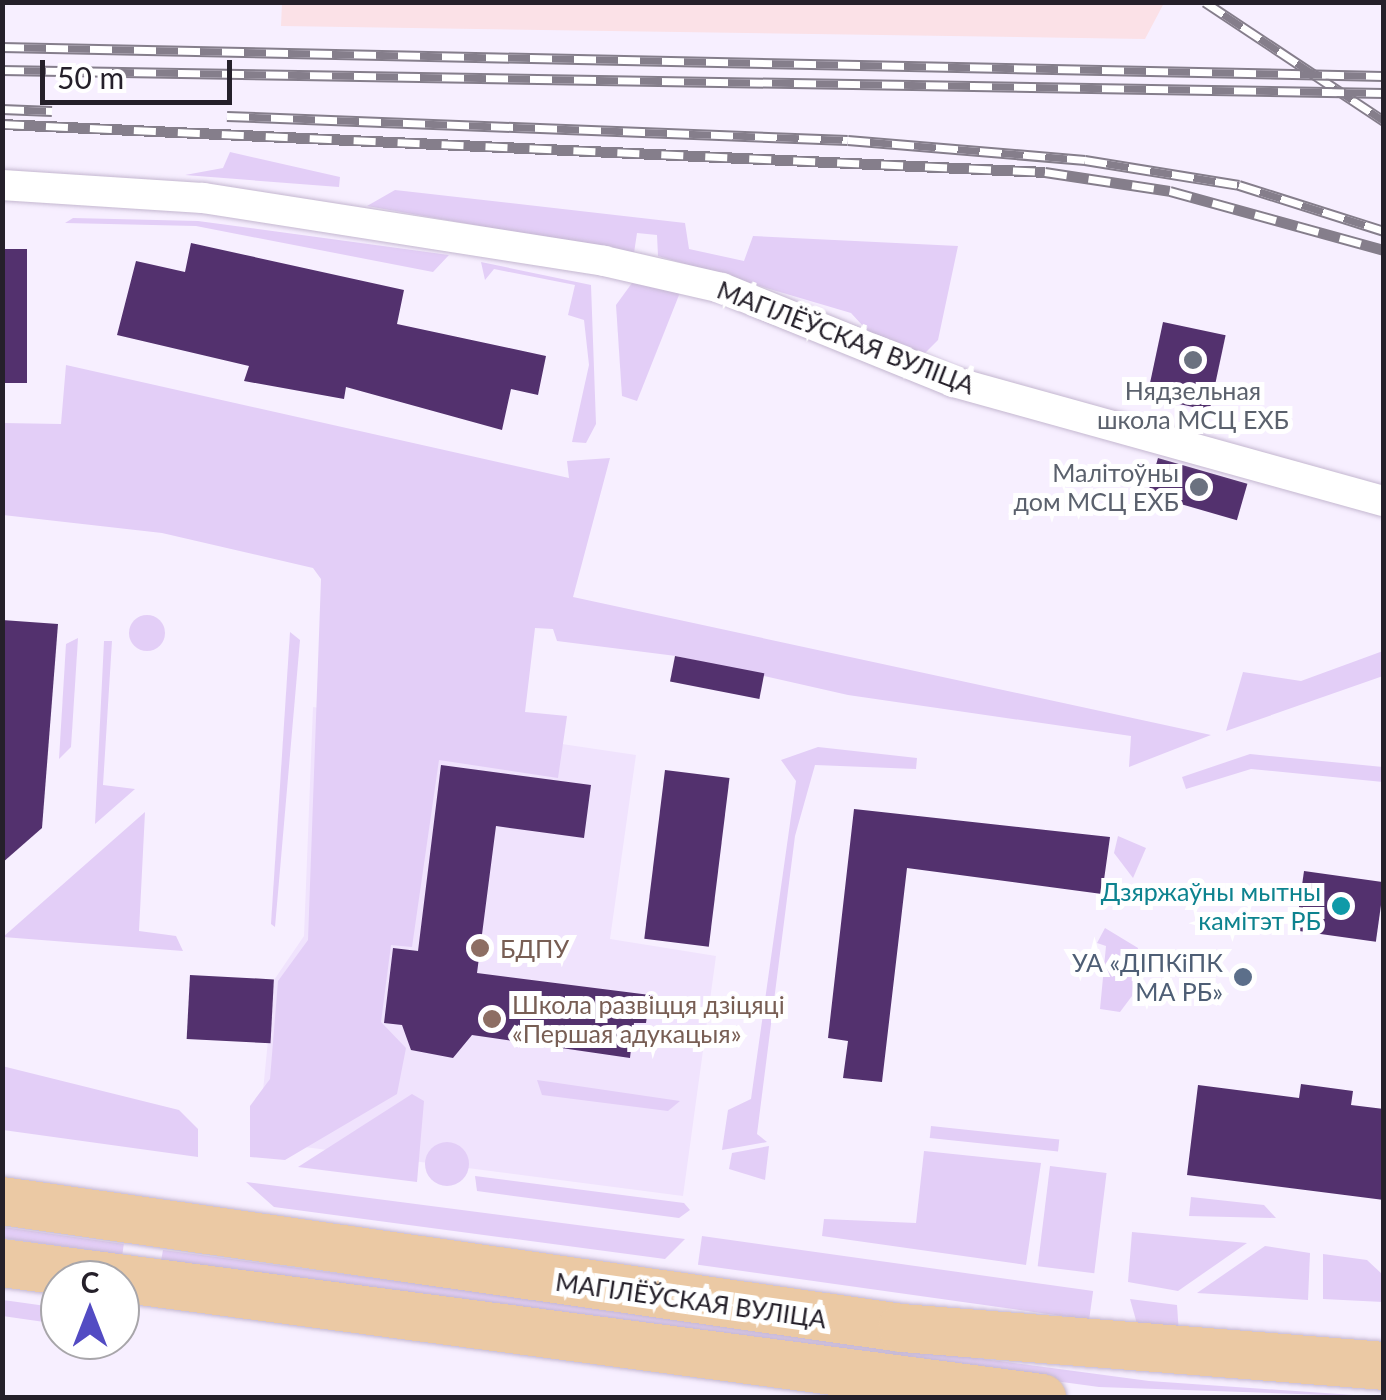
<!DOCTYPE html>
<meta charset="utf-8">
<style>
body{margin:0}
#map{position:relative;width:1386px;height:1400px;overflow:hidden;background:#f7efff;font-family:Lato,sans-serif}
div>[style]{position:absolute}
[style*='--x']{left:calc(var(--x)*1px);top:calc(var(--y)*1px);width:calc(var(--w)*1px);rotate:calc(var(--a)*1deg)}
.industrial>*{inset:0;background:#fbe1e7}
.built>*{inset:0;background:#f0e3fd}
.green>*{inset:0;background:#e3cef7;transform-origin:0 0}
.round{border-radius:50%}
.building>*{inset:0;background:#53316e;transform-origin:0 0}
.roads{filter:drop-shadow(0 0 2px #c4b7d0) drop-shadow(0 0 2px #c4b7d0)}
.street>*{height:30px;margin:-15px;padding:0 15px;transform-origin:15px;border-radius:15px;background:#fff}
.primary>*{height:48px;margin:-24px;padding:0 24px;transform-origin:24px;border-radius:24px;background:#ebc9a4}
.rail>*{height:11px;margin-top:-5.5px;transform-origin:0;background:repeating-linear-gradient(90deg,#fff 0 22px,#857e8b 0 44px);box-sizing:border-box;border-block:2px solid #857e8b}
.dots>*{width:28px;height:28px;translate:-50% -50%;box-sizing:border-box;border:5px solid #fff;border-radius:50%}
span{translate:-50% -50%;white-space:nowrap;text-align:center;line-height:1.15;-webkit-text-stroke:10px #fff;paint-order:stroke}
.street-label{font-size:25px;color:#25202a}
.worship-label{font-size:25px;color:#5b616d}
.right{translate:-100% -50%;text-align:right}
.culture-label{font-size:25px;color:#0d838f}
.education-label{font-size:25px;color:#785e54}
.left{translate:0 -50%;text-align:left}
.service-label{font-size:25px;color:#4e5e75}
.frame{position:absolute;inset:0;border:5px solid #25202a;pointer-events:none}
.north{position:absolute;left:40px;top:1260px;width:100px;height:100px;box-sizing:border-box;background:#fff;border:2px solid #a8a6aa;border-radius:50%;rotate:0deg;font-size:28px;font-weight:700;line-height:40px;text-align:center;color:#25202a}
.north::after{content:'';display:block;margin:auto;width:35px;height:45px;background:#534bc3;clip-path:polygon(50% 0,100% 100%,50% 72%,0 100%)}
.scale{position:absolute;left:40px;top:60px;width:192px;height:45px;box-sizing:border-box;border:5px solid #25202a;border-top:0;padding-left:12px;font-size:30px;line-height:35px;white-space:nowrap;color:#25202a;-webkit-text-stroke:8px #fff;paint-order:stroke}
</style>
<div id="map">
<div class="industrial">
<i style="clip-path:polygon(282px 3px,282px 2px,1164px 3px,1145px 39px,281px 26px)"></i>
</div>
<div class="built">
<i style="clip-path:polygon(313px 707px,636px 755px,610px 939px,716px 956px,683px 1196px,258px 1141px,274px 980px,304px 936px)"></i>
</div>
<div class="green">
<i style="clip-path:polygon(230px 152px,340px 177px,339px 187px,185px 175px,223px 168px)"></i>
<i style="clip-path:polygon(395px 190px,685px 223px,689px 249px,744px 261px,753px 236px,958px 246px,938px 340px,923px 355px,874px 338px,851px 313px,658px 256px,657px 235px,637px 233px,634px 253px,367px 206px)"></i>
<i style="clip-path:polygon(73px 218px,198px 221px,449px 255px,433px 272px,196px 226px,65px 223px)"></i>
<i style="clip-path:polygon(481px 262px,591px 285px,596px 424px,586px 443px,572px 442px,589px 365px,584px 320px,568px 315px,575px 285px,494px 269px,485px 280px)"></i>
<i style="clip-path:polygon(632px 283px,681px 290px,637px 401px,622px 396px,616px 305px)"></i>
<i style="clip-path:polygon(66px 365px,569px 478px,567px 461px,610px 458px,573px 597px,1211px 735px,1129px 767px,1131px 736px,848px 695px,676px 656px,557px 641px,553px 629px,535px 628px,525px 712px,567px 716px,558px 778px,439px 760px,412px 947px,391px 945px,381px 1022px,406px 1048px,397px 1094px,285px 1160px,250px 1157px,250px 1106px,270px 1079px,278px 981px,308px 940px,321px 579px,313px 568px,162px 533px,3px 515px,3px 423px,61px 424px)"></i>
<i class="round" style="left:129px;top:615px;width:36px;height:36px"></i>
<i style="clip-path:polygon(290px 632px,300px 640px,275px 927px,271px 924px)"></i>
<i style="clip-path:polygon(78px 638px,71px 747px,59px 759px,66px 644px)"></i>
<i style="clip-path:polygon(104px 641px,112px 641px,103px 785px,135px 789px,95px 824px)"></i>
<i style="clip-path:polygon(1383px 651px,1383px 676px,1226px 731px,1243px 672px,1301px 681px)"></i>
<i style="clip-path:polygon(818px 747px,917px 758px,916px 769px,815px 765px,795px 836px,757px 1134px,767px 1142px,722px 1150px,728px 1110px,751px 1099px,796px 781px,781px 760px)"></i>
<i style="clip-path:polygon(1250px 754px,1383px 767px,1383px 782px,1251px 769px,1186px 789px,1182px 777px)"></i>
<i style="clip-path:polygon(145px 812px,139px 931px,176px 936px,183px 951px,3px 937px)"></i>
<i style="clip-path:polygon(1118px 836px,1146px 848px,1133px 878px,1114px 853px)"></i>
<i style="clip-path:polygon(1105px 928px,1138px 948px,1132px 996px,1120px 1012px,1100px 1009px,1106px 946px,1097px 943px)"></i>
<i style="clip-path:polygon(2px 1066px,179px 1110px,198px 1129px,198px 1157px,3px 1130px)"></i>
<i style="clip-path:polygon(537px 1080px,680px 1101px,668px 1111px,542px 1095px)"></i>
<i style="clip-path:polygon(412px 1094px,424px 1101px,417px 1182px,298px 1167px)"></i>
<i style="left:931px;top:1126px;width:129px;height:12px;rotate:6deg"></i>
<i class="round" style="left:425px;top:1142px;width:44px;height:44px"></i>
<i style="clip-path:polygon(769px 1146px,765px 1180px,729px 1169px,732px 1153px)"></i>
<i style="clip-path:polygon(924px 1151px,1041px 1163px,1026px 1265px,822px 1236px,824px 1219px,916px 1223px)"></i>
<i style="left:1050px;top:1166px;width:57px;height:101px;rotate:7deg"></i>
<i style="clip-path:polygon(475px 1176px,684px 1203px,690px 1210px,679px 1218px,477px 1191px)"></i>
<i style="clip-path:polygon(246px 1182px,685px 1239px,665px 1259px,274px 1207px)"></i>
<i style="clip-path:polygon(1191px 1197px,1264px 1205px,1276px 1218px,1189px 1216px)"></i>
<i style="left:3px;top:1227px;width:122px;height:11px;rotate:8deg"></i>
<i style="clip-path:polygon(1132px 1232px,1247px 1243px,1178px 1291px,1128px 1282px)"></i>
<i style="left:702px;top:1236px;width:395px;height:29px;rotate:8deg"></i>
<i style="clip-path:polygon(1265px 1246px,1310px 1253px,1308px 1300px,1197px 1293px)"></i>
<i style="clip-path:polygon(163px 1250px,1149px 1381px,1383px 1397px,1099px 1387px,161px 1261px)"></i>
<i style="clip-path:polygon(1323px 1254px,1367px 1260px,1383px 1275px,1383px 1302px,1323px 1299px)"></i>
<i style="clip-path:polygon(1130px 1299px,1177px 1305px,1179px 1334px,1139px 1331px)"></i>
<i style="left:3px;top:1300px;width:58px;height:16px;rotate:8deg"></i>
</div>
<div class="building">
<i style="clip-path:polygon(191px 243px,404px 290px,397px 324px,546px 356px,538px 395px,511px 389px,502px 430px,346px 387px,344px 399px,244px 381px,249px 366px,117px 335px,136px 261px,185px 272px)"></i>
<i style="left:2px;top:249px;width:25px;height:134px"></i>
<i style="left:1163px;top:322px;width:64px;height:77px;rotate:12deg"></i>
<i style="left:1158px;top:458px;width:93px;height:38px;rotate:16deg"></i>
<i style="clip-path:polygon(2px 620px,58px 624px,42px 828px,2px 863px)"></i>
<i style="left:675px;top:656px;width:91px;height:26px;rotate:11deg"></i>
<i style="clip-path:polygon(441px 765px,591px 785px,584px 838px,496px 826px,477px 973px,650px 995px,646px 1023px,634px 1023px,630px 1058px,472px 1035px,453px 1058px,411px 1050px,402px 1025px,384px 1023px,393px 948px,418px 951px)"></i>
<i style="left:665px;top:770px;width:65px;height:170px;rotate:7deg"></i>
<i style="clip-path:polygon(854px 809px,1110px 837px,1102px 894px,907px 868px,882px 1082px,843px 1078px,848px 1041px,828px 1038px)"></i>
<i style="left:1304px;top:871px;width:81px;height:60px;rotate:8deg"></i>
<i style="left:190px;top:975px;width:84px;height:64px;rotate:3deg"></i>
<i style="clip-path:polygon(1301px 1084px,1353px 1091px,1351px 1105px,1384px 1109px,1384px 1200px,1187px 1175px,1198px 1085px,1299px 1098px)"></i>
</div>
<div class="roads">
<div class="street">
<i style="--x:2;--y:185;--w:201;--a:3.7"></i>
<i style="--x:203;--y:198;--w:406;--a:8.9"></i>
<i style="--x:604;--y:261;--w:121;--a:12.9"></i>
<i style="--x:722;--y:288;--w:250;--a:22.1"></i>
<i style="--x:954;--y:382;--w:446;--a:15.5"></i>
</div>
<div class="primary">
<i style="--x:2;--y:1201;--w:909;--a:8.03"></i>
<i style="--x:902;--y:1328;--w:483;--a:4.5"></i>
<i style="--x:2;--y:1263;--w:1049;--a:7.4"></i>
</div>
</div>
<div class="rail">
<i style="--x:1205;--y:2;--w:215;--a:33.6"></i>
<i style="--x:2;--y:47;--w:1382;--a:1.2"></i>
<i style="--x:2;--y:70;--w:1382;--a:0.95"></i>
<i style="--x:2;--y:109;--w:50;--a:2.3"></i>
<i style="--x:227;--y:116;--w:621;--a:2.21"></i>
<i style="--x:848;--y:140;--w:238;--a:4.8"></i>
<i style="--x:1085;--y:160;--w:156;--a:9.2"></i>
<i style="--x:1239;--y:185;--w:152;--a:17.6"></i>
<i style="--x:2;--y:124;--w:1044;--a:2.63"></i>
<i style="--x:1045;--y:172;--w:126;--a:8.6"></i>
<i style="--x:1170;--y:191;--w:222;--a:15.4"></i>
</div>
<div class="dots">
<i style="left:1193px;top:360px;background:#6b7280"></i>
<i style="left:1199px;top:487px;background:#6b7280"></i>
<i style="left:1341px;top:906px;background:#0f9aa8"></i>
<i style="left:480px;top:948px;background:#8d6e63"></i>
<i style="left:1243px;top:977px;background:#5c6f8a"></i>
<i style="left:492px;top:1019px;background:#8d6e63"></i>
</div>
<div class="street-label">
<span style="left:846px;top:337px;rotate:21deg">МАГІЛЁЎСКАЯ ВУЛІЦА</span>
<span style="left:691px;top:1300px;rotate:8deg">МАГІЛЁЎСКАЯ ВУЛІЦА</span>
</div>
<div class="worship-label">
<span style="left:1193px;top:405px">Нядзельная<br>школа МСЦ ЕХБ</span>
<span class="right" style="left:1179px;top:487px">Малітоўны<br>дом МСЦ ЕХБ</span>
</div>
<div class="culture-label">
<span class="right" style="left:1321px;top:906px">Дзяржаўны мытны<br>камітэт РБ</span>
</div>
<div class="education-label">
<span class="left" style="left:500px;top:948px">БДПУ</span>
<span class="left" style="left:512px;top:1019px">Школа развіцця дзіцяці<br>«Першая адукацыя»</span>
</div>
<div class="service-label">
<span class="right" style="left:1223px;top:977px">УА «ДІПКіПК<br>МА РБ»</span>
</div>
<div class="frame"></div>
<div class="north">С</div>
<div class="scale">50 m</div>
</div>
